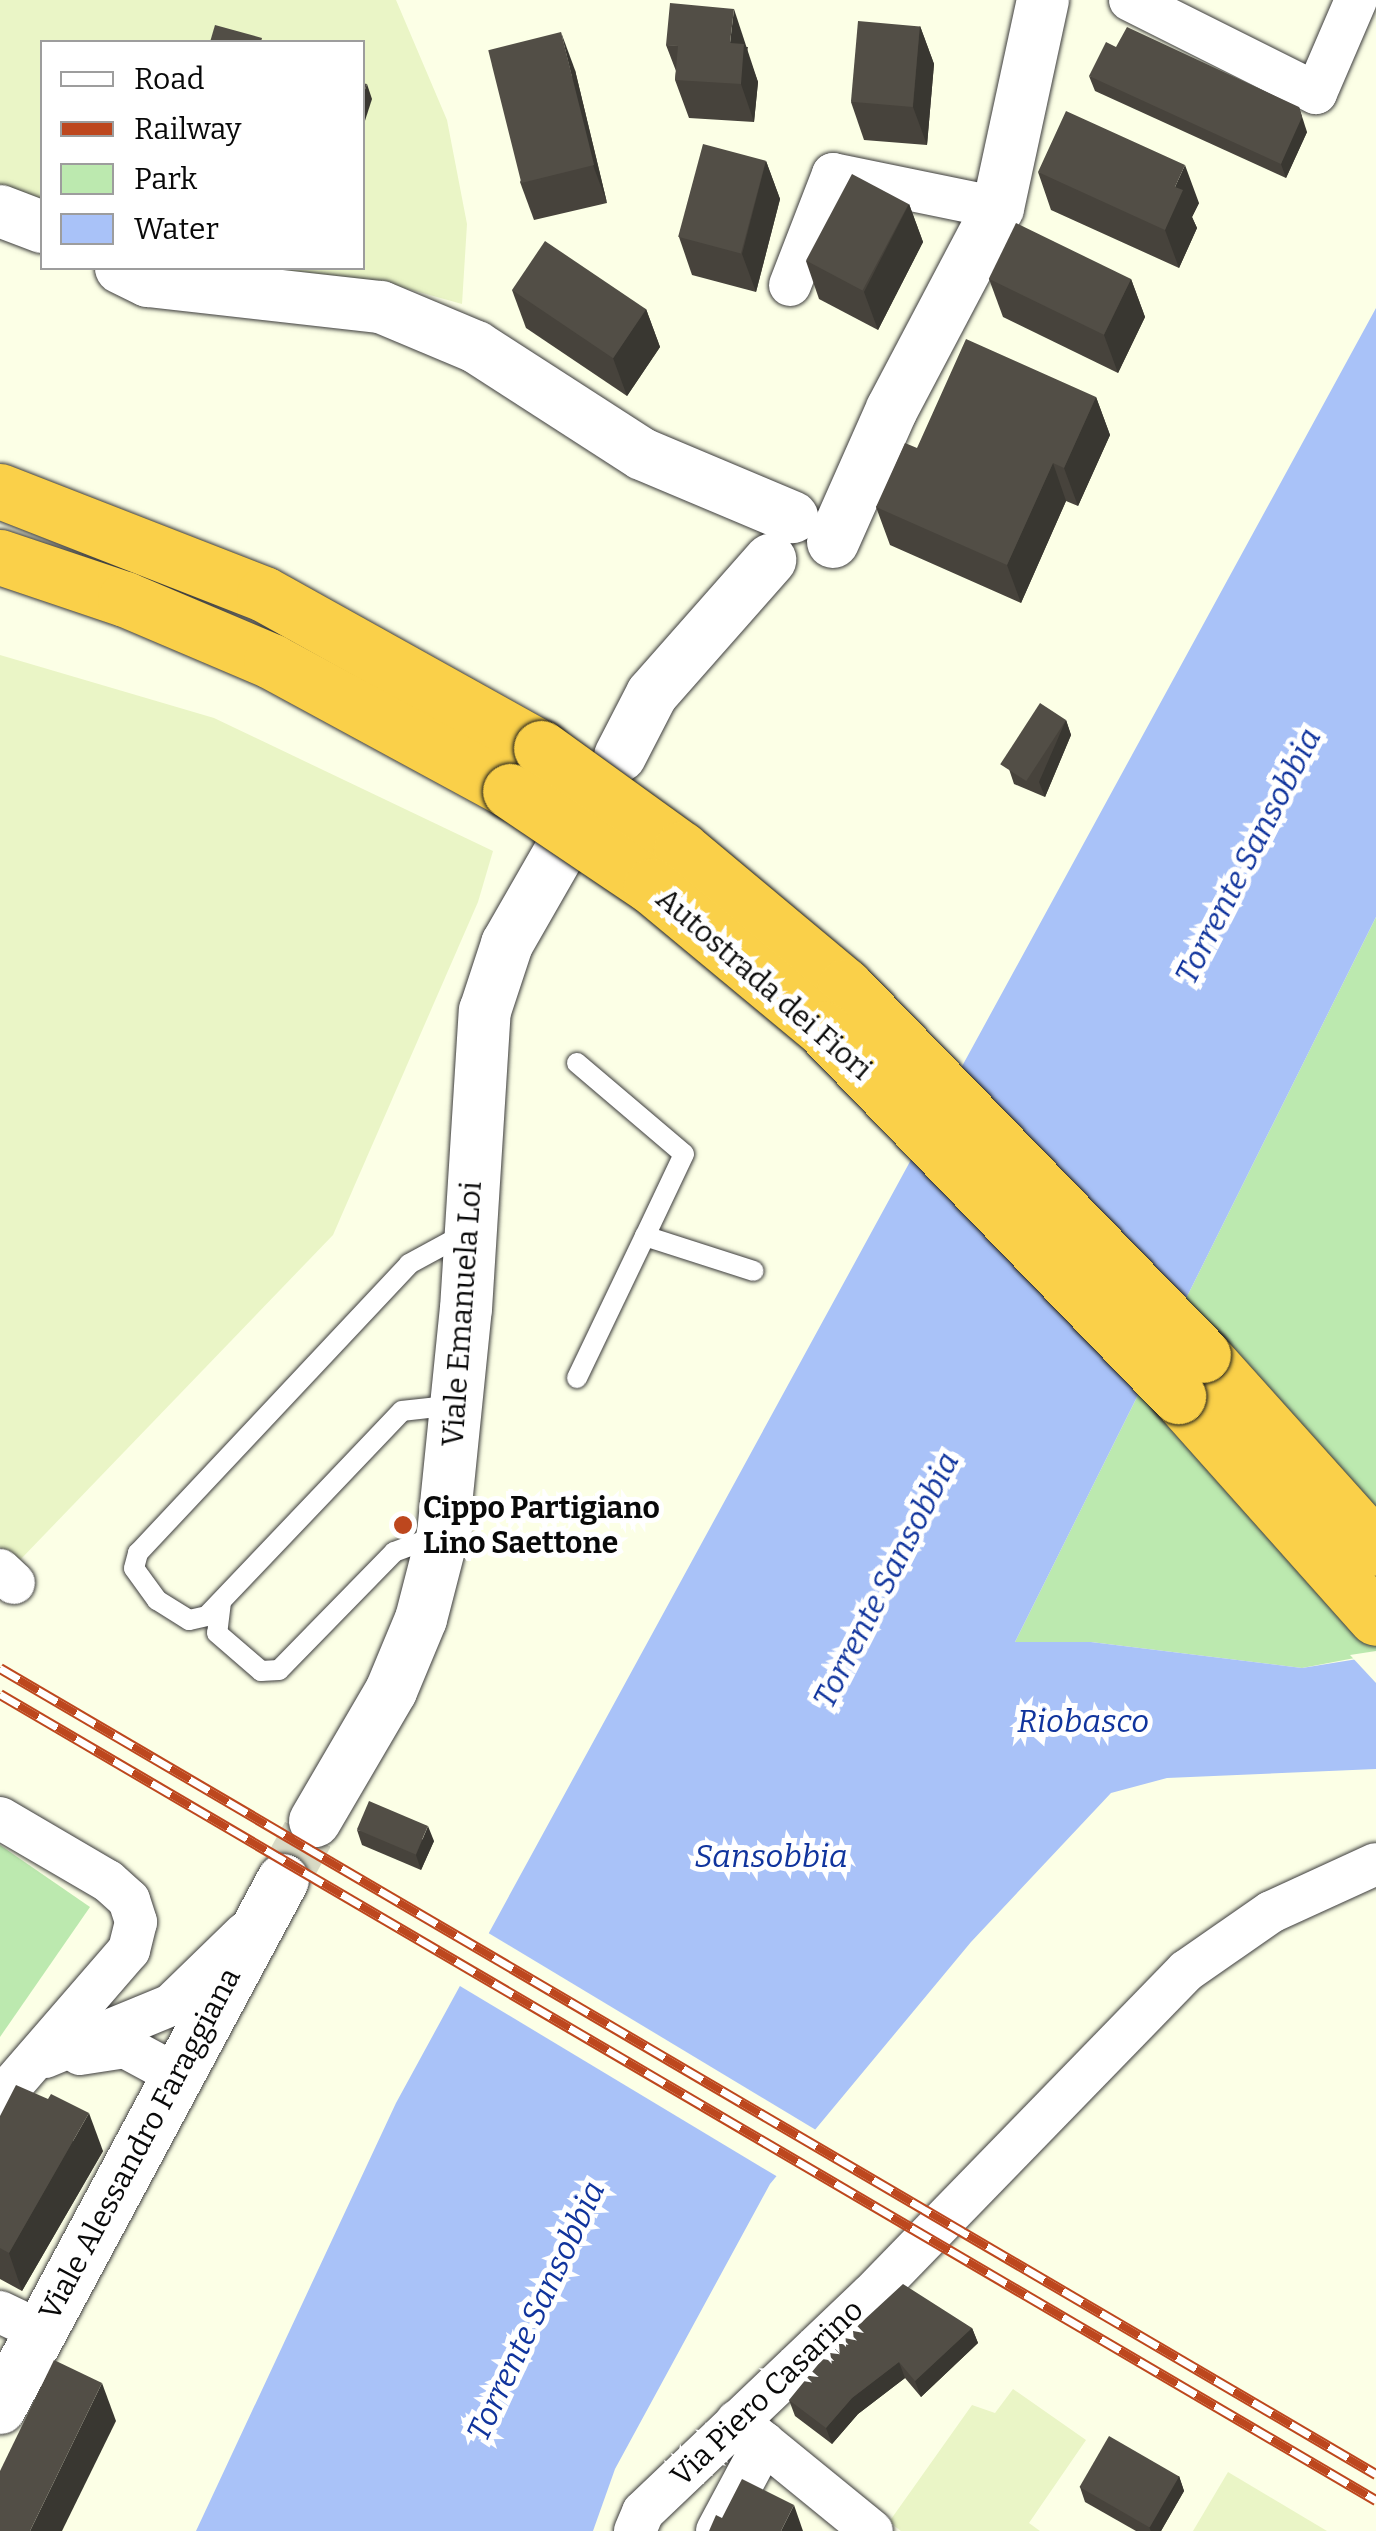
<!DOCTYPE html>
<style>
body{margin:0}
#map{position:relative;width:1376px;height:2531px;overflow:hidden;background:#fcffe6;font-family:Bitter,serif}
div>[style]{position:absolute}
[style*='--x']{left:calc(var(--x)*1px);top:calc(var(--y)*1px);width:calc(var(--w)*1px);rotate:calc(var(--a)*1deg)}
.farmland>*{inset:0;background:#eaf5c6}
.green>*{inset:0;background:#bce9af}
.water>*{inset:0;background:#a9c2f8}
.pier>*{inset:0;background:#fcffe6;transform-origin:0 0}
.tertiary-tunnel>*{height:52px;margin-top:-26px;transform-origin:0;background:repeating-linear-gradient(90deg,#d8dac5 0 52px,transparent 0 78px)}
.roads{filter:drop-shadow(0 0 2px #3c3c3c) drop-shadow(0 0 2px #3c3c3c)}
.service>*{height:20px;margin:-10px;padding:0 10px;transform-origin:10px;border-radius:10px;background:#fff}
.minor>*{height:42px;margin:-21px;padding:0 21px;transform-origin:21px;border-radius:21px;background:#fff}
.tertiary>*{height:52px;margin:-26px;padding:0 26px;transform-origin:26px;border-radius:26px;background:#fff}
.motorway>*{height:55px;margin:-27.5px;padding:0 27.5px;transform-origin:27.5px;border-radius:27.5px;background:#fad049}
.rail>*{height:11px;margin-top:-5.5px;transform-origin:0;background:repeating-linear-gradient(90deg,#fff 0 22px,#bd471e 0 44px);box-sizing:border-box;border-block:2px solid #bd471e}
.bridges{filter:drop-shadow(0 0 2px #1a1a1a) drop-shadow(0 0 2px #1a1a1a)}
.motorway-bridge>*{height:55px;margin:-27.5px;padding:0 27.5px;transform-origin:27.5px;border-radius:27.5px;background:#fad049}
.wall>*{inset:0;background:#47433c}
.shaded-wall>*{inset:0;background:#393731}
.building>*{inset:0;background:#524e46;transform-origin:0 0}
.dots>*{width:28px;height:28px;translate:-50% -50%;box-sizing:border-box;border:5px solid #fff;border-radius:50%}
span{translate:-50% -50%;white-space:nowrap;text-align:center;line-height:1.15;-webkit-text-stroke:10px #fff;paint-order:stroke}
.street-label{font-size:30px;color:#090909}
.poi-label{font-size:30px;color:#090909;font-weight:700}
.left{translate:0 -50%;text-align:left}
.water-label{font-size:32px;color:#10349d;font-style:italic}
.legend{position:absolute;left:40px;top:40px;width:325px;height:230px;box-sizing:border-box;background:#fff;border:2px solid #9d9d9d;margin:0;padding:12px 18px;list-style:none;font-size:30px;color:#090909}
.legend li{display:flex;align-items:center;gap:20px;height:50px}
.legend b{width:50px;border:2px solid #9d9d9d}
</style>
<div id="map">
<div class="farmland">
<i style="clip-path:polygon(0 0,396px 0,447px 120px,467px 224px,462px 304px,401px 287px,201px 268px,362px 268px,362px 42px,42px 42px,42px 202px,0 192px)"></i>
<i style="clip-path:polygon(0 655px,214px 718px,493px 851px,478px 902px,333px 1235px,20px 1560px,0 1547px)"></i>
<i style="clip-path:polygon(1013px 2389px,1086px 2440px,1029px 2523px,1040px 2531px,901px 2531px,889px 2522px,972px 2405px,995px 2413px)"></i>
<i style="clip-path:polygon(1228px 2472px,1327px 2531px,1193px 2531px)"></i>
</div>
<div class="green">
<i style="clip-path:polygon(1376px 917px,1376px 1654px,1302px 1668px,1091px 1642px,1015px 1642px)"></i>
<i style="clip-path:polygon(0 1845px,90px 1907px,0 2037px)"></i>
</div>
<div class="water">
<i style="clip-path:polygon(1376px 308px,1376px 917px,1015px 1642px,1091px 1642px,1302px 1668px,1376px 1656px,1376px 1769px,1167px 1778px,1111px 1793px,971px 1942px,770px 2184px,615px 2469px,593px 2531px,196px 2531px,396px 2103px)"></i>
</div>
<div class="pier">
<i style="clip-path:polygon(1376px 1651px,1376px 1683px,1350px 1655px)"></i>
<i style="left:485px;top:1931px;width:391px;height:60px;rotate:31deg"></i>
</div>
<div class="tertiary-tunnel">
<i style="--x:283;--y:1880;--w:67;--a:-61.5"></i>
</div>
<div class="roads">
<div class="service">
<i style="--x:577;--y:1063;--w:140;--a:40.4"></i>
<i style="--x:684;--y:1154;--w:91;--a:115.4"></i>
<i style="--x:645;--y:1236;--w:114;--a:17.8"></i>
<i style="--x:577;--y:1378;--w:157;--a:-64.4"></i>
<i style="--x:456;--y:1405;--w:54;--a:173.7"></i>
<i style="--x:402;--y:1411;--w:283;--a:133.6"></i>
<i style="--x:207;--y:1616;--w:18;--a:167"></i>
<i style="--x:189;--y:1620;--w:38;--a:-148"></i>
<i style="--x:157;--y:1600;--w:39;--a:-126"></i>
<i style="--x:134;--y:1568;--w:16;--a:-75"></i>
<i style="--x:138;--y:1553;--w:396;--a:-46.8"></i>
<i style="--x:409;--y:1264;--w:67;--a:-28.5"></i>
<i style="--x:221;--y:1602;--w:31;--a:97"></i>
<i style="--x:217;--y:1633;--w:58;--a:40.8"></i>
<i style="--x:261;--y:1671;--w:18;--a:-3"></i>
<i style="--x:279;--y:1670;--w:165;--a:-45.7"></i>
<i style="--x:394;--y:1552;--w:46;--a:-20.4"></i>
</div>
<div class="minor">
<i style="--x:1130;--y:0;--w:208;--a:26.6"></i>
<i style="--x:1316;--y:93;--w:101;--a:-66.7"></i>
<i style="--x:790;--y:285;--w:119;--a:-68.8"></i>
<i style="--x:833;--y:174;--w:168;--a:11.6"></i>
<i style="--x:0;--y:1570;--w:19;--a:43"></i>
<i style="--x:0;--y:1818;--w:125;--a:30.3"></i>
<i style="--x:108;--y:1881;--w:28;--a:42"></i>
<i style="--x:129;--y:1900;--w:23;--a:72"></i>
<i style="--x:136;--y:1922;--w:29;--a:104"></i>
<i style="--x:129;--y:1950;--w:197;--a:130.9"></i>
<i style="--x:80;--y:2054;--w:46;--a:-8.8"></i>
<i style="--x:125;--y:2047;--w:59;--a:28.3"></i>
<i style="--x:45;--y:2057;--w:136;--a:-22.4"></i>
<i style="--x:171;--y:2005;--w:103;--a:-44.2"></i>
<i style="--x:0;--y:2312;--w:44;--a:25.4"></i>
<i style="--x:737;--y:2421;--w:174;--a:39.2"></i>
<i style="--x:635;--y:2531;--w:21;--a:-67"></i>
<i style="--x:643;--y:2512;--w:315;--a:-43.6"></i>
<i style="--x:871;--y:2295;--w:452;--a:-45.8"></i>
<i style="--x:1186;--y:1971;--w:103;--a:-34.8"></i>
<i style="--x:1271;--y:1912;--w:115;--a:-24.6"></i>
<i style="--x:717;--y:2531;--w:100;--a:-61.9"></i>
</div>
<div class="tertiary">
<i style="--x:0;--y:211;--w:45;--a:20.9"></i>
<i style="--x:121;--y:268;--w:30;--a:26"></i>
<i style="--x:148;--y:281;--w:234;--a:6.4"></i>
<i style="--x:381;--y:307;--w:103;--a:22.8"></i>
<i style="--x:476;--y:347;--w:197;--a:32.8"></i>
<i style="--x:642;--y:454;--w:163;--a:22.8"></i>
<i style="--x:833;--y:542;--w:145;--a:-66.1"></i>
<i style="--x:892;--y:409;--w:227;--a:-62.2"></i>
<i style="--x:998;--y:208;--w:213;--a:-77.8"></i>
<i style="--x:620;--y:756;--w:70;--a:-62.7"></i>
<i style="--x:652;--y:694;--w:179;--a:-48.6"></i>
<i style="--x:315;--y:1821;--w:151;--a:-59.7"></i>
<i style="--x:391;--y:1691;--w:78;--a:-67.4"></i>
<i style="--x:421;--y:1619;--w:88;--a:-75.5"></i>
<i style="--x:443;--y:1534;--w:226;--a:-84.2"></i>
<i style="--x:466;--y:1309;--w:299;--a:-86.4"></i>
<i style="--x:485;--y:1011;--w:71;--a:-71.8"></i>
<i style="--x:507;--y:944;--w:103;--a:-60.2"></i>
<i style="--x:0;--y:2408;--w:599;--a:-61.81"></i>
</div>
<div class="motorway">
<i style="--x:0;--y:491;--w:283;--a:21.3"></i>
<i style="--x:264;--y:594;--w:317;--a:29.1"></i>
<i style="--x:0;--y:557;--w:132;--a:18.6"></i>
<i style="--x:125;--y:599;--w:159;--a:23"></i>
<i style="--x:271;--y:661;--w:272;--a:28.5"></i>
<i style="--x:1203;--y:1355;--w:259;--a:48.1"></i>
<i style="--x:1178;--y:1396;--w:297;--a:48.3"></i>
</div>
</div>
<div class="rail">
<i style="--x:0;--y:1668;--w:1595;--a:30.36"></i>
<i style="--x:0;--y:1694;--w:1595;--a:30.36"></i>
</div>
<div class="bridges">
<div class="motorway-bridge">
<i style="--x:541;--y:748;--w:173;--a:35.8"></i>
<i style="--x:681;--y:849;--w:214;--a:39.9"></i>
<i style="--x:845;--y:986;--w:514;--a:45.87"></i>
<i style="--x:510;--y:791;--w:170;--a:34"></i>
<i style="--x:651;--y:886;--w:224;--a:39.7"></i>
<i style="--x:823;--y:1029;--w:511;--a:45.95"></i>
</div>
</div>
<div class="wall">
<i style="clip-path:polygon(920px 26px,934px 64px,927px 145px,864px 140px,851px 102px)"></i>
<i style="clip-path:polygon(666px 45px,748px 47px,747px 52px,758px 82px,754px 122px,689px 118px,675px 80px,676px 71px)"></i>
<i style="clip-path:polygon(575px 70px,607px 203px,534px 220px,520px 182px)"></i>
<i style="clip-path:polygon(1089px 76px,1307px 132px,1286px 178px,1095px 91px)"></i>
<i style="clip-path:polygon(766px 161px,780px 199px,756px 292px,692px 275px,679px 237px)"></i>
<i style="clip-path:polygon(1038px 172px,1199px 203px,1192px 217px,1197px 228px,1179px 268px,1051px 210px)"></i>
<i style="clip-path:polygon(909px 204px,923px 242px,878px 330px,819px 299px,806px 261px)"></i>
<i style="clip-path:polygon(989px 279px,1131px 279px,1145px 317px,1118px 373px,1003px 317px)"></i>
<i style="clip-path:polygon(512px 290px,646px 309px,660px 347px,627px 396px,526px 328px)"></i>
<i style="clip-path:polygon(1096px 397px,1110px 435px,1078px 506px,1066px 501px,1021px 603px,890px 545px,876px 507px,917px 448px)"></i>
<i style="clip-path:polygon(1066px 720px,1071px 735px,1045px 797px,1014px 784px,1009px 769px)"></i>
<i style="clip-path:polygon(357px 1830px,434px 1841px,421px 1870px,362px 1845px)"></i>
<i style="clip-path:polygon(0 2116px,103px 2151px,22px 2291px,0 2279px)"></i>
<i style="clip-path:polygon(972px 2328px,978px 2343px,921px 2397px,905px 2378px,858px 2414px,832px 2444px,795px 2416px,789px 2400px)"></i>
<i style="clip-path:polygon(1179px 2476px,1184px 2491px,1161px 2531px,1136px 2531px,1085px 2502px,1080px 2487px)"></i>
</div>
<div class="shaded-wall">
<i style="clip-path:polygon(734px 9px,758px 82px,754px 122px,741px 84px,730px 43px)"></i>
<i style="clip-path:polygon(920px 26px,934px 64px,927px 145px,913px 107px)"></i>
<i style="clip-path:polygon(561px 32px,575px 70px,607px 203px,593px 165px)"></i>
<i style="clip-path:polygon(367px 84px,372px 99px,362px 130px,362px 98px)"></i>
<i style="clip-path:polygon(1299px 107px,1307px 132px,1286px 178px,1281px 164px)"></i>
<i style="clip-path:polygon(766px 161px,780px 199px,756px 292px,742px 254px)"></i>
<i style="clip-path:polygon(1185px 165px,1199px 203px,1192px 217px,1197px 228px,1179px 268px,1165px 230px,1175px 187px)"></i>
<i style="clip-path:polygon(909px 204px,923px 242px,878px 330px,864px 292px)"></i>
<i style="clip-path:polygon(1131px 279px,1145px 317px,1118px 373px,1104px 335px)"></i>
<i style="clip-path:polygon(646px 309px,660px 347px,627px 396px,613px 358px)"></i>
<i style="clip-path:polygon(1096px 397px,1110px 435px,1078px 506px,1064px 468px)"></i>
<i style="clip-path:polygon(1053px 463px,1066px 501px,1021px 603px,1007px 565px)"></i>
<i style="clip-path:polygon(1066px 720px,1071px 735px,1045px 797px,1039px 782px)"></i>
<i style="clip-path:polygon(428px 1826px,434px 1841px,421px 1870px,416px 1855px)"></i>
<i style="clip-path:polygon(89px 2113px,103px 2151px,22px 2291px,9px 2253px)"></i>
<i style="clip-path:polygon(972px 2328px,978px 2343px,921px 2397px,915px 2381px)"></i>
<i style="clip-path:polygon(899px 2362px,905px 2378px,858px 2414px,832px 2444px,826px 2428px,852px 2398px)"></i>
<i style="clip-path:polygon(102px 2383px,116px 2421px,62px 2531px,30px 2531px)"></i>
<i style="clip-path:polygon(1179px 2476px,1184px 2491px,1161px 2531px,1151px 2531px,1149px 2527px)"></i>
<i style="clip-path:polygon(794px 2505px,803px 2531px,781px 2531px)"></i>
</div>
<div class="building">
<i style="clip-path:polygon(670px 3px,734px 9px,730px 43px,744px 44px,741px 84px,675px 80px,678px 46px,666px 45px)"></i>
<i style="left:858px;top:21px;width:62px;height:81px;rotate:5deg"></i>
<i style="clip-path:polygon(215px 25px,262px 38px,261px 42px,210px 42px)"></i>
<i style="clip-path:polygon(1127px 27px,1299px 107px,1302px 117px,1281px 164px,1089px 76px,1106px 42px,1116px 47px)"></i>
<i style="left:561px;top:32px;width:137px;height:75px;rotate:76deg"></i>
<i style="clip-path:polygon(362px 83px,367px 84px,362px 98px)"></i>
<i style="clip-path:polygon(1066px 111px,1185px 165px,1175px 187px,1183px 190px,1165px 230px,1038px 172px)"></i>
<i style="left:703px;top:144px;width:65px;height:96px;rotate:15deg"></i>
<i style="left:852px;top:174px;width:64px;height:98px;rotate:28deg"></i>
<i style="left:1016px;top:223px;width:128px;height:62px;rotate:26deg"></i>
<i style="left:545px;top:241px;width:122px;height:59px;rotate:34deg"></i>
<i style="clip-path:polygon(966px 339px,1096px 397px,1064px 468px,1053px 463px,1007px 565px,876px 507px,905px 443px,917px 448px)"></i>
<i style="left:1040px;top:703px;width:31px;height:73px;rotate:33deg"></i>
<i style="left:369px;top:1801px;width:64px;height:31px;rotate:23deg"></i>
<i style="clip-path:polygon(16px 2085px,48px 2099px,51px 2094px,89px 2113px,9px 2253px,0 2248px,0 2116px)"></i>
<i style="clip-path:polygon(903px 2284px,972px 2328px,915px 2381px,899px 2362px,852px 2398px,826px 2428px,789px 2400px,825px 2356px)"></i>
<i style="clip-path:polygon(54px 2360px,102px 2383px,30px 2531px,0 2531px,0 2471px)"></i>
<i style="left:1109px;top:2436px;width:81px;height:59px;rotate:30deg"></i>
<i style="clip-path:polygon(742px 2479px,794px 2505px,781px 2531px,709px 2531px,716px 2515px,722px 2518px)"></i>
</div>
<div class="dots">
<i style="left:403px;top:1525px;background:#bd471e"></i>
</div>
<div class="street-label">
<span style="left:764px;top:984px;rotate:41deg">Autostrada dei Fiori</span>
<span style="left:462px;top:1314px;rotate:-86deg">Viale Emanuela Loi</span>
<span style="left:140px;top:2144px;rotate:-62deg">Viale Alessandro Faraggiana</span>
<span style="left:767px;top:2393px;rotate:-44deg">Via Piero Casarino</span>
</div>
<div class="poi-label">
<span class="left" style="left:423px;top:1525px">Cippo Partigiano<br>Lino Saettone</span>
</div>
<div class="water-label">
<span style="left:1248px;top:856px;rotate:-63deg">Torrente Sansobbia</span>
<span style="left:886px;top:1580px;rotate:-63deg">Torrente Sansobbia</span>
<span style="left:1083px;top:1721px">Riobasco</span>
<span style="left:771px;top:1856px">Sansobbia</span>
<span style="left:536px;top:2311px;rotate:-65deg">Torrente Sansobbia</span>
</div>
<ul class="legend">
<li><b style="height:12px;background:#fff"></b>Road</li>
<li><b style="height:12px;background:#bd471e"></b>Railway</li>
<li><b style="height:28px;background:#bce9af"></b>Park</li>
<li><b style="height:28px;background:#a9c2f8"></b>Water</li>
</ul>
</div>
